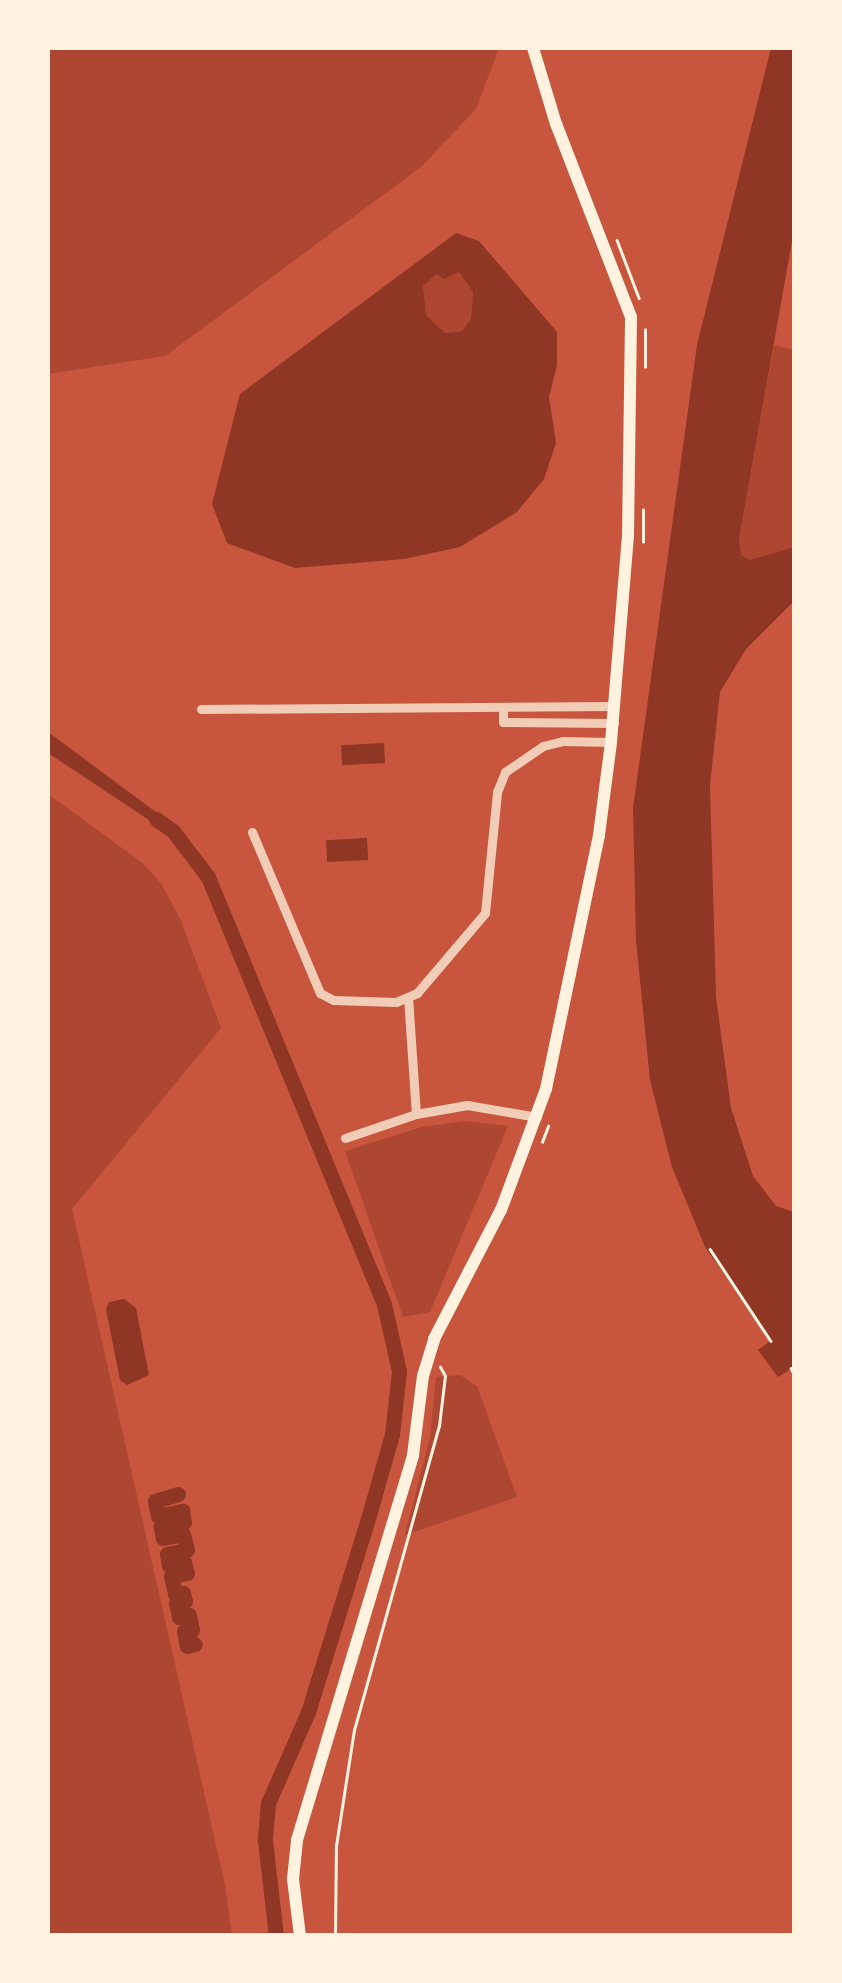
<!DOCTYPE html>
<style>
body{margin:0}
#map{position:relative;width:842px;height:1983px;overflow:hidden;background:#c8553d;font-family:Overpass,sans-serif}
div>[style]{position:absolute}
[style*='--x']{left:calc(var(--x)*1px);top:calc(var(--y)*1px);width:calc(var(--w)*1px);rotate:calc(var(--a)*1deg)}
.green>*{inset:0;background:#ae4732}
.water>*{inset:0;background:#8f3625;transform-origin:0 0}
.canal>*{height:15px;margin:-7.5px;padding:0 7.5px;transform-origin:7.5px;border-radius:7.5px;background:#8f3625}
.path>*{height:2.5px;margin:-1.25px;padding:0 1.25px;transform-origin:1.25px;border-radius:1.25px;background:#fff3e0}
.minor>*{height:9px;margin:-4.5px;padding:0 4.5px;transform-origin:4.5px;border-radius:4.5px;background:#f1ccb7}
.secondary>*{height:12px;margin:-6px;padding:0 6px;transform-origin:6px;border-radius:6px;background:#fff3e0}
span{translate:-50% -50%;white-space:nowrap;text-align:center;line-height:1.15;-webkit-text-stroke:10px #fff3e0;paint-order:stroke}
.frame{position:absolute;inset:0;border:50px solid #fff3e0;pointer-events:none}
</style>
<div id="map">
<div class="green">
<i style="clip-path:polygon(48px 48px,499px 48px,476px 109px,421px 167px,165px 356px,48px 374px)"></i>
<i style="clip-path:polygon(459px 272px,473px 292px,471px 320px,462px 331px,445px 333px,426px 315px,423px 286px,437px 274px)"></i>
<i style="clip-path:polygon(774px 345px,794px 350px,794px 547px,750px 560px,741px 556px,739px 539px)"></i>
<i style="clip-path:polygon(48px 794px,144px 864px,162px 885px,181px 921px,221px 1028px,72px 1209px,225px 1885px,232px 1935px,51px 1935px,48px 1921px)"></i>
<i style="clip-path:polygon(465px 1121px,508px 1126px,430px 1312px,403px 1317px,345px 1151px,422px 1127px)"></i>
<i style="clip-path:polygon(460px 1375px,477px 1386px,517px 1497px,405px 1535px,430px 1437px,436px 1377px)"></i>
</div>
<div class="water">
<i style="clip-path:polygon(771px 48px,794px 48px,794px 230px,739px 539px,741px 555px,750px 560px,794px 547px,794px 601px,746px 649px,720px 692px,710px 785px,716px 997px,731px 1108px,753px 1176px,776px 1206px,794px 1212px,794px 1374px,791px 1369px,778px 1377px,758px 1350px,771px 1340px,705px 1247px,672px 1167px,650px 1080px,636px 940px,633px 808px,697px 345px)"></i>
<i style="clip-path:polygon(evenodd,456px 233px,479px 241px,557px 332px,557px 365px,549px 397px,556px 443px,544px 479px,517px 512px,460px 547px,404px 559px,295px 568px,227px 543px,212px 504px,240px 394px,456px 233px,459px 272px,473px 292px,471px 319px,462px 331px,445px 333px,426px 315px,423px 286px,437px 274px,444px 279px,459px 272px)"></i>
<i style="clip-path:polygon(48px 732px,172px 824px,173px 831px,167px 832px,48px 753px)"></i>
<i style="left:384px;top:743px;width:20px;height:43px;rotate:87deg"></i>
<i style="left:367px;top:838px;width:22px;height:41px;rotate:87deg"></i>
<i style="clip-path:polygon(124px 1299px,136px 1308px,149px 1375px,127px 1385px,120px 1380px,106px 1309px,109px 1302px)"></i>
</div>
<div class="canal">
<i style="--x:156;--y:819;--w:21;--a:35"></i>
<i style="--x:173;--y:831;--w:58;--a:52.7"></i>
<i style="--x:208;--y:877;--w:462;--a:67.6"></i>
<i style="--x:384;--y:1304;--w:69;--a:77.4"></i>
<i style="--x:399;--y:1371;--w:63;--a:96.3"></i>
<i style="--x:392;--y:1434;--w:81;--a:105.8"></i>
<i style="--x:370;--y:1512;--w:209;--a:107.2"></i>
<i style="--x:308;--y:1712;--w:99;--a:113.7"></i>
<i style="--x:268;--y:1803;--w:37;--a:95"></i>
<i style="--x:265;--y:1840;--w:97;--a:83.5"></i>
<i style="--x:178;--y:1494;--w:24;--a:163"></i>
<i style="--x:155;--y:1501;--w:15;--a:79"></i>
<i style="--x:158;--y:1516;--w:25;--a:-12"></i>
<i style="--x:182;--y:1511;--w:11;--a:80"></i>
<i style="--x:184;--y:1522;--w:24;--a:168"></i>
<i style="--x:161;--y:1527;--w:11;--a:80"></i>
<i style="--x:163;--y:1538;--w:20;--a:-11"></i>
<i style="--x:183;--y:1534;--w:16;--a:76"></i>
<i style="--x:187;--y:1550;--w:20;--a:169"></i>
<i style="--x:167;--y:1554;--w:11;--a:80"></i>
<i style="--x:169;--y:1565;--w:15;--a:-11"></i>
<i style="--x:184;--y:1562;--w:11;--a:75"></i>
<i style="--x:187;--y:1573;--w:16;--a:169"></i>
<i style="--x:171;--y:1576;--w:18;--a:77"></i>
<i style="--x:175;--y:1594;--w:8;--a:-7"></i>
<i style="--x:183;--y:1593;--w:8;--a:76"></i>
<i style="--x:185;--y:1601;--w:9;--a:167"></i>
<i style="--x:176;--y:1603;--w:14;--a:78"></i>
<i style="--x:179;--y:1617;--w:10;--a:-11"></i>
<i style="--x:189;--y:1615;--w:15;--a:79"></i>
<i style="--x:192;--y:1630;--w:8;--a:173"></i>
<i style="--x:184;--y:1631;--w:15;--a:79"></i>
<i style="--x:187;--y:1646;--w:8;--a:-14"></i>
</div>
<div class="path">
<i style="--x:617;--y:240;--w:62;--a:69.2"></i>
<i style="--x:645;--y:367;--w:37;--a:-90"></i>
<i style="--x:643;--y:542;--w:32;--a:-90"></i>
<i style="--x:542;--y:1142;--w:17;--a:-69"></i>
<i style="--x:710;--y:1249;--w:110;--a:56.5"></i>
<i style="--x:791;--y:1368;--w:7;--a:63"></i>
<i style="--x:335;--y:1936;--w:90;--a:-89.4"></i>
<i style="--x:336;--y:1846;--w:117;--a:-81.2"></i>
<i style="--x:354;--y:1730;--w:316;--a:-74.4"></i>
<i style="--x:439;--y:1426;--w:50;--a:-83.2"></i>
<i style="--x:445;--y:1376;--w:10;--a:-119"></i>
</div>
<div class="minor">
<i style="--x:201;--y:709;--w:414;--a:-0.4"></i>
<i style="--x:503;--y:709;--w:13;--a:90"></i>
<i style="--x:503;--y:722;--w:111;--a:0.5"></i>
<i style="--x:252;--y:832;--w:175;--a:67.1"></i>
<i style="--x:320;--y:993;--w:15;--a:28"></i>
<i style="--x:333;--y:1000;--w:63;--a:1.8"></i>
<i style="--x:396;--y:1002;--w:23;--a:-23"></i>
<i style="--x:417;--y:993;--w:105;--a:-49.6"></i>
<i style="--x:485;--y:913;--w:122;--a:-84.3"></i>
<i style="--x:497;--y:792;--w:22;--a:-68"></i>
<i style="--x:505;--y:772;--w:46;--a:-34.4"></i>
<i style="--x:543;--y:746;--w:21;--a:-14"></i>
<i style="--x:563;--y:741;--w:48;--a:1.2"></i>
<i style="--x:408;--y:997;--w:117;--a:86.1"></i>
<i style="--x:345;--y:1138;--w:75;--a:-18.7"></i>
<i style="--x:416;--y:1114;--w:52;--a:-10"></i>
<i style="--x:467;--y:1105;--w:71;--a:9.7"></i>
</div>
<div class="secondary">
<i style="--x:300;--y:1936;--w:57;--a:-97"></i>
<i style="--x:293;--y:1879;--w:39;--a:-84"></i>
<i style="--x:297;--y:1840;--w:402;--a:-73.2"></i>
<i style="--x:413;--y:1455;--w:80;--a:-82.8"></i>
<i style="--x:423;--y:1376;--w:39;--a:-73"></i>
<i style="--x:434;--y:1339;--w:145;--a:-62.6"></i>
<i style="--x:501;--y:1210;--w:129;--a:-69.6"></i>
<i style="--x:546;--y:1089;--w:259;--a:-78.2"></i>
<i style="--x:599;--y:835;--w:94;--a:-82.6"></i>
<i style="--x:611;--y:742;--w:208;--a:-85.3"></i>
<i style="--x:628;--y:535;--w:218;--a:-89.2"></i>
<i style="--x:631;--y:317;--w:207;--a:-111.2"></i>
<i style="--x:556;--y:124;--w:79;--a:-106.8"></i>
</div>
<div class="frame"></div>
</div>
